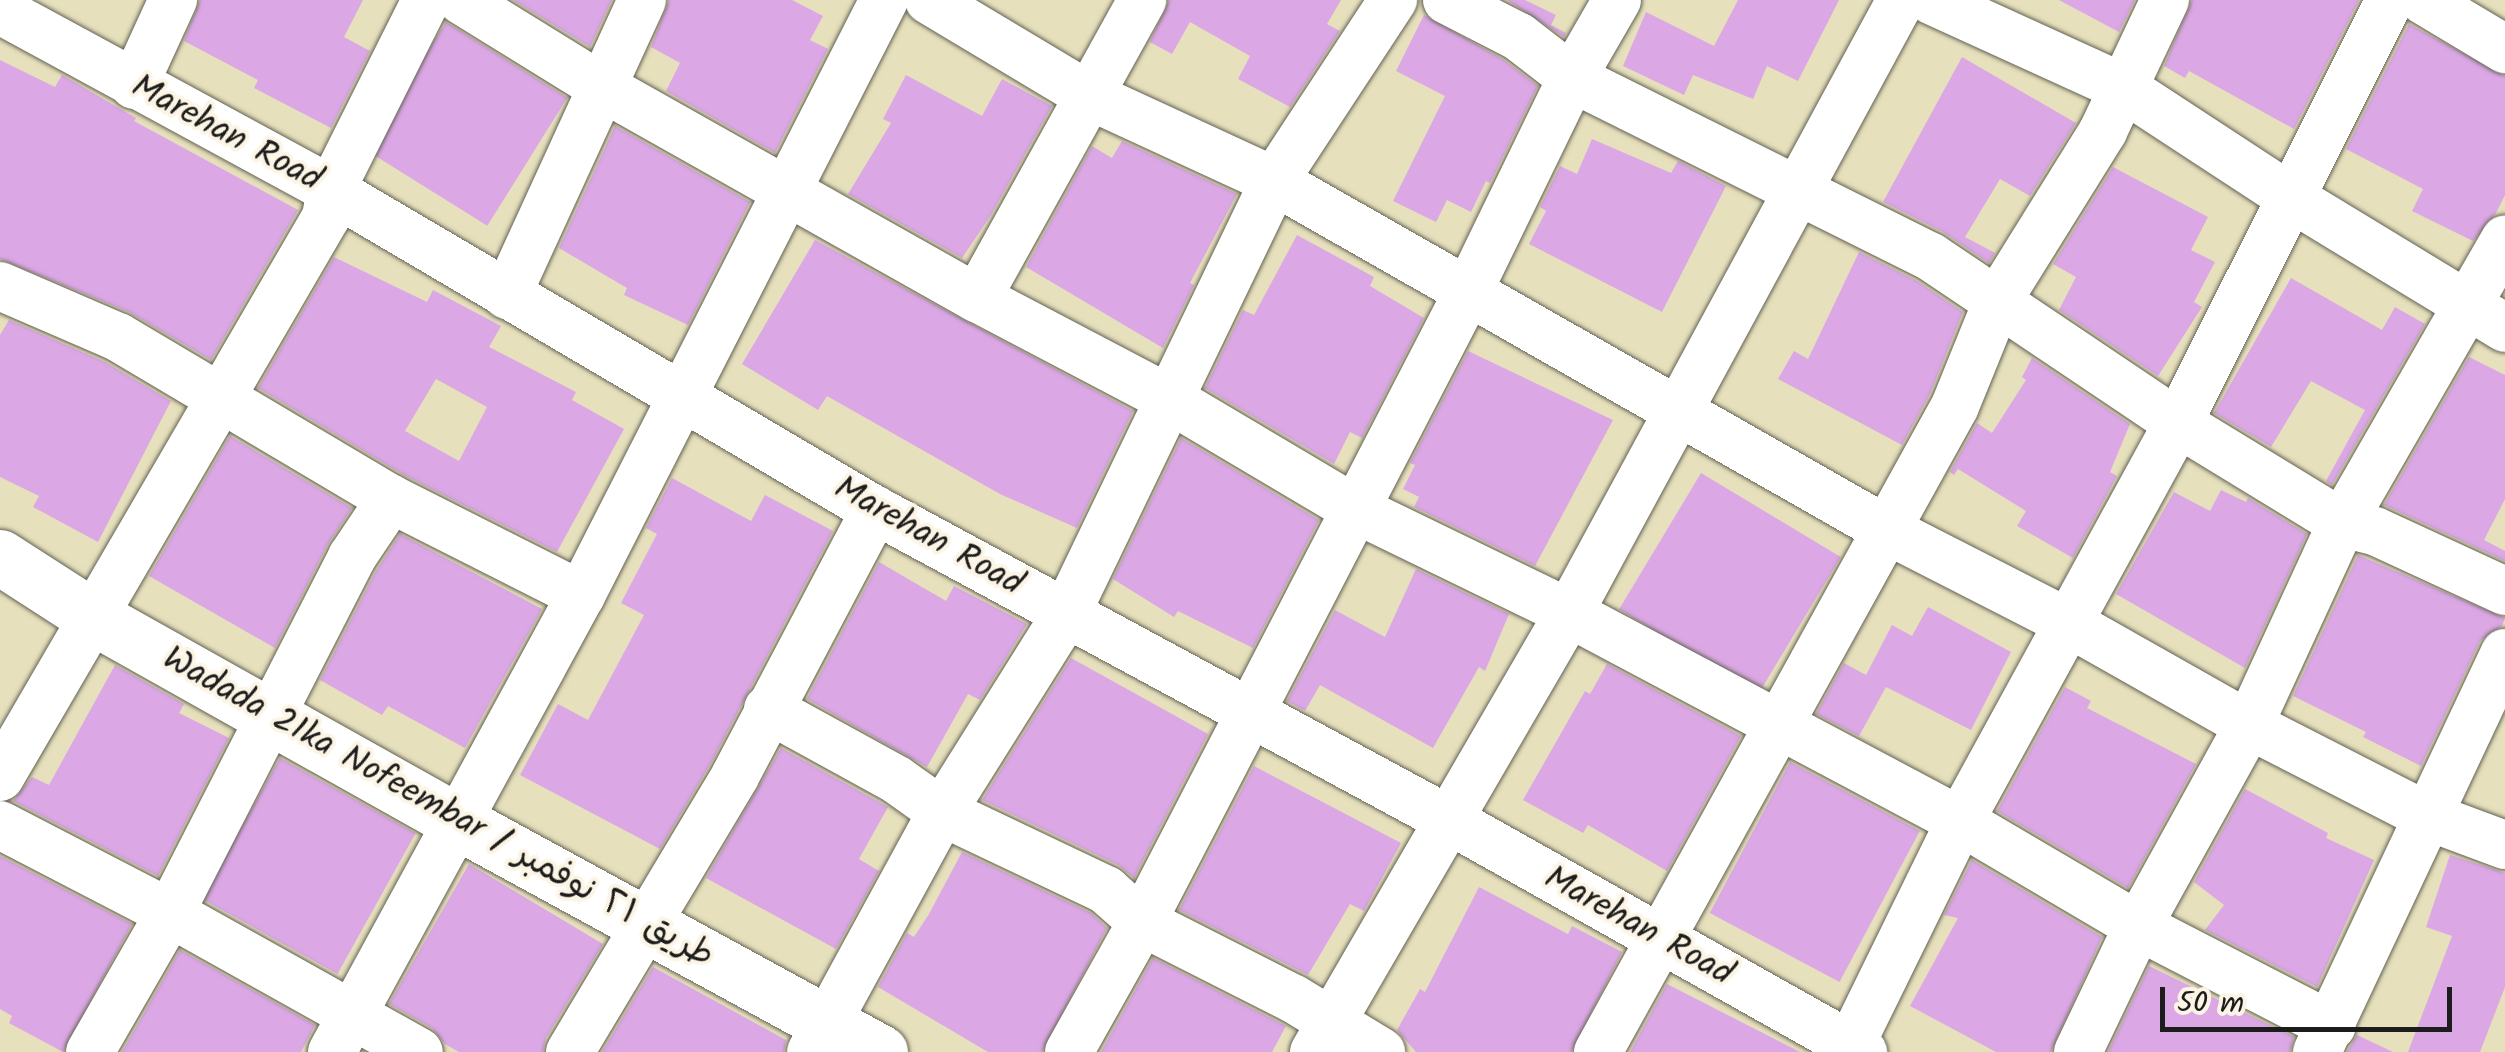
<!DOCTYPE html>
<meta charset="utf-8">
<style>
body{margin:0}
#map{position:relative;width:2505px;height:1052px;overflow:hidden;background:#e6e0bc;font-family:Kalam,"Playpen Sans Arabic",sans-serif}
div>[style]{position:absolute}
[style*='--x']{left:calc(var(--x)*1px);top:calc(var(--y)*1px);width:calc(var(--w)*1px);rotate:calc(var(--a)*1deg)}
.building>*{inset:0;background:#dba8e5;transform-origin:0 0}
.roads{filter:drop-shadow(0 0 2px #636154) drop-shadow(0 0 2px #636154)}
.minor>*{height:48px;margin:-24px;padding:0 24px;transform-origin:24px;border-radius:24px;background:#fff}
.tertiary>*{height:55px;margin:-27.5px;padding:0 27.5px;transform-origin:27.5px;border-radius:27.5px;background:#fff}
span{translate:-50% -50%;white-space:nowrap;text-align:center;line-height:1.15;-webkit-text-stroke:8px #fcf5e5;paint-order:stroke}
.street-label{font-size:35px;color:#1c1c1c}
.scale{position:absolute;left:2160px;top:987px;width:292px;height:45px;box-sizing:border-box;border:5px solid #1c1c1c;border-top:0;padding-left:12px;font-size:30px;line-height:35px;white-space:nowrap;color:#1c1c1c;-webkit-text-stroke:8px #fcf5e5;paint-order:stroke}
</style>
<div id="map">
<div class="building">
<i style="clip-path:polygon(200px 0,363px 0,344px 37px,370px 51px,331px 128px,254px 88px,258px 80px,184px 41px)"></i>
<i style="clip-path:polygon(513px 0,612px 0,590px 47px)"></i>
<i style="clip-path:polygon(669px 0,792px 0,823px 16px,810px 40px,828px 49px,775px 153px,666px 91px,680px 63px,651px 47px)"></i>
<i style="clip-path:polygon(1169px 0,1341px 0,1327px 24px,1340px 31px,1290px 107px,1238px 79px,1250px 56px,1190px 22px,1172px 54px,1150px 42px)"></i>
<i style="clip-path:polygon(1507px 0,1525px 0,1556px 15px,1551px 25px,1566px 33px,1564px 37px)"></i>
<i style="clip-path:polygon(1738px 0,1839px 0,1798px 81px,1767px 66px,1753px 99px,1693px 75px,1684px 95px,1623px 66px,1646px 12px,1714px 46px)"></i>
<i style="clip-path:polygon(2059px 0,2135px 0,2119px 32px)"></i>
<i style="clip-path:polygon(2192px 0,2359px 0,2294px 129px,2189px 71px,2185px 78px,2164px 66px)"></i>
<i style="clip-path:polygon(1424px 15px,1504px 60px,1538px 86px,1490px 183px,1486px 181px,1471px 212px,1447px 200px,1436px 222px,1393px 201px,1445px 96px,1396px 71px)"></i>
<i style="left:446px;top:22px;width:143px;height:151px;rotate:32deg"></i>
<i style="clip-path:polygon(2409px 24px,2505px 76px,2505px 195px,2495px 215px,2473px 241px,2412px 211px,2423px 189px,2346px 149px)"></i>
<i style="clip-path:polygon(1962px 57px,2076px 123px,2030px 196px,2000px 179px,1965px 237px,1995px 253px,1989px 263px,1943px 232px,1883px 202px)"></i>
<i style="clip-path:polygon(0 60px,55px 87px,62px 75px,136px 118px,134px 121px,298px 210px,211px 360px,129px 312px,0 259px)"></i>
<i style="clip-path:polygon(906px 75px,982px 116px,1002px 79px,1052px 106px,991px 215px,962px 258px,848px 194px,891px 123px,883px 119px)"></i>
<i style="clip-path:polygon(615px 126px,750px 202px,688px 325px,624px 295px,627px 288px,559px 248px)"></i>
<i style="clip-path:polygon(1592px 139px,1671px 173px,1678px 161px,1726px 186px,1662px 312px,1529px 244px,1546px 211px,1540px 207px,1560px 166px,1577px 174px)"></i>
<i style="clip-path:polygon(1122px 141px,1237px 194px,1190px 283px,1194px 285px,1163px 348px,1026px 267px,1092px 146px,1112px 158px)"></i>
<i style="clip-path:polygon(2113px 167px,2208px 217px,2191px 250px,2215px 262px,2194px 302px,2202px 307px,2158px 376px,2059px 310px,2076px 277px,2053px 264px)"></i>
<i style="clip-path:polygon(1297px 235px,1374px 277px,1370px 286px,1424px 318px,1362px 438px,1350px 432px,1334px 464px,1205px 388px,1243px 310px,1254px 315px)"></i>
<i style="clip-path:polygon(815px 240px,1133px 411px,1077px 528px,1000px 494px,827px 396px,818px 410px,742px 364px)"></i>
<i style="clip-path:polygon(1859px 252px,1917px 281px,1963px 312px,1930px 394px,1902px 445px,1778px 379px,1794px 351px,1808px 359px)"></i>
<i style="clip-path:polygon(evenodd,334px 257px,427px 302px,433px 290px,501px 326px,489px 347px,576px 392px,572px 400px,624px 429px,557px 552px,404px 475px,258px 388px,334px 257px,436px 379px,487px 407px,459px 461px,405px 431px,436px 379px)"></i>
<i style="clip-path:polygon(2291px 278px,2382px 330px,2395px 307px,2425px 324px,2332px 485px,2326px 481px,2365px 410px,2311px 381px,2271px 447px,2214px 413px)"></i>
<i style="clip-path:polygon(9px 320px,105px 362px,171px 401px,98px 542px,33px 507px,39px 496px,0 477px,0 335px)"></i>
<i style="clip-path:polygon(1468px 351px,1613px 420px,1535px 566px,1414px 507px,1419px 497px,1403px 489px,1415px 465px,1410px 463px)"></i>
<i style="clip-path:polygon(2469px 357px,2505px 375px,2505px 499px,2484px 540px,2505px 551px,2505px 561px,2384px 505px)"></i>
<i style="clip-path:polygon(2032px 358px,2130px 424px,2110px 472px,2117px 476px,2073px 558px,2017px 526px,2026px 511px,1958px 469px,1954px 475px,1950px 472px,1977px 423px,1992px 433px,2026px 380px,2022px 377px)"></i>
<i style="clip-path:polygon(230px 436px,352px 508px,328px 544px,275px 648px,149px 576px)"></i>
<i style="clip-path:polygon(1181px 438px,1319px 520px,1253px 648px,1178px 611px,1174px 617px,1113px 579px)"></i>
<i style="left:1701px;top:473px;width:163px;height:159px;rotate:31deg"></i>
<i style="clip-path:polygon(672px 478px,751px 521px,765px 495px,833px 531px,711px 763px,660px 849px,520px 775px,558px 704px,588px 720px,644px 615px,621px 603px,657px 534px,646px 528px)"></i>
<i style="clip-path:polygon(2221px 490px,2246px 502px,2248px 498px,2307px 534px,2245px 668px,2116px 594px,2174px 492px,2210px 511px)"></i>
<i style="clip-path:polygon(400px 534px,542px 609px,465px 748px,388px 706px,382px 715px,320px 680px,376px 571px)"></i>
<i style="clip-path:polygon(2358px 555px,2505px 618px,2502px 626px,2480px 641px,2421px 766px,2363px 737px,2366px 732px,2293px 696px)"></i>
<i style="clip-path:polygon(879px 562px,946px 601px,954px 586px,1027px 624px,980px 700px,968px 694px,927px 767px,807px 699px)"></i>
<i style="clip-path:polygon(1416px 569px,1509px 614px,1485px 671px,1479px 667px,1433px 748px,1320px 685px,1305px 711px,1287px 701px,1335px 610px,1385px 637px)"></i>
<i style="clip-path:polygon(1928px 607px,2011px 652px,1971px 730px,1886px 687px,1859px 736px,1816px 714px,1844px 663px,1866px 675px,1892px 625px,1912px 636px)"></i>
<i style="clip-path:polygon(1071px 658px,1208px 734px,1134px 878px,1118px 865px,982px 800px)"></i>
<i style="clip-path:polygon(1607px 664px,1741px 736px,1667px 871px,1588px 825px,1583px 833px,1523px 800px,1585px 691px,1590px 694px)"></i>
<i style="clip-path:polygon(115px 665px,184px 704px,179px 713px,229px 738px,158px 876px,13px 801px,32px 777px,49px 785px)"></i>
<i style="clip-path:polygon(2065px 687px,2091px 701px,2087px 708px,2196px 764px,2128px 888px,1997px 811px)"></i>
<i style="clip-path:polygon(781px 748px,888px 807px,859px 859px,879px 871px,836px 949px,706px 878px)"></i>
<i style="left:280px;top:758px;width:155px;height:161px;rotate:29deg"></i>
<i style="left:1790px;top:762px;width:147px;height:171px;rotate:28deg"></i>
<i style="clip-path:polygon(1254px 766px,1401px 843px,1364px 911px,1350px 904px,1308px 975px,1179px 910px)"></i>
<i style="clip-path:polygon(2245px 789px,2328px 833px,2326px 838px,2374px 860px,2317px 987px,2205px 930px,2224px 905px,2194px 882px)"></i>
<i style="clip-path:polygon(962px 852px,1091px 913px,1107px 928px,1042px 1052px,988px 1052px,878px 987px,907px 933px,914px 937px,929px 914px)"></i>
<i style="clip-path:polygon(2450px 855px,2505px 873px,2505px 987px,2480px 1052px,2408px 1052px,2452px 936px,2426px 927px)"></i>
<i style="clip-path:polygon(0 856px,132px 924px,63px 1052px,9px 1023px,12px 1016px,0 1009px)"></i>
<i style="clip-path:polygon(1972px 860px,2102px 937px,2051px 1052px,1996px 1052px,1910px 1006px,1958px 918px,1944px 915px)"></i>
<i style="clip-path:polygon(469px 864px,603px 944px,546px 1038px,543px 1052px,459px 1052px,445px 1044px,432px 1028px,389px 1004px)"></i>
<i style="clip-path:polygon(1479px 887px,1568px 934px,1572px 926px,1622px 952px,1571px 1052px,1416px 1052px,1397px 1030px,1420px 989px,1425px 992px)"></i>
<i style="clip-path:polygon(180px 950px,315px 1025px,301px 1052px,122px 1052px)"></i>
<i style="clip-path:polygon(1153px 958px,1286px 1026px,1272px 1052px,1101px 1052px)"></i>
<i style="clip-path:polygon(2149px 966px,2294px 1037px,2290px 1052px,2108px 1052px)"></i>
<i style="clip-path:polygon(653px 967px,786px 1040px,784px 1052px,602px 1052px)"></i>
<i style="clip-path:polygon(1667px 984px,1800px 1052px,1630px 1052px)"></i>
<i style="clip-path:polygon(2357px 1035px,2393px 1052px,2347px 1052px)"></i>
</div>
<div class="roads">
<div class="minor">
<i style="--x:461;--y:0;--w:166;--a:31.7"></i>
<i style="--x:602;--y:87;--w:430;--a:29.4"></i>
<i style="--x:977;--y:298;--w:219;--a:27.7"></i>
<i style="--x:1171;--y:400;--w:212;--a:30.7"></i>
<i style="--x:1353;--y:508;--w:240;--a:25.9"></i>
<i style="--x:1569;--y:613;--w:443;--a:28"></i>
<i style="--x:1960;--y:821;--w:207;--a:30.5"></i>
<i style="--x:2138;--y:926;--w:218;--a:27.3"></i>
<i style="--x:929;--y:0;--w:185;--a:30.9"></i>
<i style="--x:1088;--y:95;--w:205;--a:24.8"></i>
<i style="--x:1274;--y:181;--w:703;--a:29.66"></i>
<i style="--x:1885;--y:529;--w:202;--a:27.1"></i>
<i style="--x:2065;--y:621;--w:211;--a:29.5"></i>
<i style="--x:2249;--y:725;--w:200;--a:27.1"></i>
<i style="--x:2427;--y:816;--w:83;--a:20.4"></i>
<i style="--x:1447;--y:0;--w:81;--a:27.2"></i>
<i style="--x:1519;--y:37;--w:67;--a:37.7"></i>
<i style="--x:1572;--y:78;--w:401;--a:26.5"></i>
<i style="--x:1931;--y:257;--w:298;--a:33.9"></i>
<i style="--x:2178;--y:423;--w:192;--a:31.4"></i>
<i style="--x:2342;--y:523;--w:34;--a:14"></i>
<i style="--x:2375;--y:531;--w:143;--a:24.8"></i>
<i style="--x:1931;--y:0;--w:210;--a:24.5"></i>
<i style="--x:2122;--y:87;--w:204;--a:33.2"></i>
<i style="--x:2293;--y:199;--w:248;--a:31.3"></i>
<i style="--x:2423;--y:0;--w:96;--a:30.9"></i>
<i style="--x:0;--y:10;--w:377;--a:28.5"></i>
<i style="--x:331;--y:190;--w:631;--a:30.47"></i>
<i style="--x:875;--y:510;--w:652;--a:28.37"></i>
<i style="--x:1449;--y:820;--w:475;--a:29.3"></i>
<i style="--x:134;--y:85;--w:94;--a:-65.4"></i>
<i style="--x:0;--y:286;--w:129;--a:23.4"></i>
<i style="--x:118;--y:337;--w:317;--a:30.7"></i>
<i style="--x:391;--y:499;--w:213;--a:26.8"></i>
<i style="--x:507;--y:295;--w:324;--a:-65.4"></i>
<i style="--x:977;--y:298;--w:341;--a:-61"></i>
<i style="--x:768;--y:709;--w:147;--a:28.8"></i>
<i style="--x:897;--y:780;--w:55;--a:35.4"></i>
<i style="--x:942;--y:812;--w:182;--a:25.4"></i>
<i style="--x:1106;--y:890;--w:48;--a:41.6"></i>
<i style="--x:1142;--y:922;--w:170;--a:26.9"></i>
<i style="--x:1294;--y:999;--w:102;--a:31.3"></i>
<i style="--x:0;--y:777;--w:648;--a:-59.79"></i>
<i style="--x:326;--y:217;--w:27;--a:-80"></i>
<i style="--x:331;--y:190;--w:212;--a:-63.4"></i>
<i style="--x:0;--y:825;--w:191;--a:27.4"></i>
<i style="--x:170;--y:913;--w:285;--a:29.2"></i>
<i style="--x:90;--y:1052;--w:160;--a:-60.1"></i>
<i style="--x:170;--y:913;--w:400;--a:-62.9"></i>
<i style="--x:352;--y:557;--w:70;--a:-56.1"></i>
<i style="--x:332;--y:1052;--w:520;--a:-61.42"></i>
<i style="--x:581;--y:595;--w:668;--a:-63.01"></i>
<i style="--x:570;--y:1052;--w:322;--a:-59.1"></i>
<i style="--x:735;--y:776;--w:301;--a:-62.2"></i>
<i style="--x:811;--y:1052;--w:273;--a:-61.4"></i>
<i style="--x:942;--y:812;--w:234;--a:-57.9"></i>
<i style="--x:1066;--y:614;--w:480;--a:-64.3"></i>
<i style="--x:1274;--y:181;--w:217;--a:-56.7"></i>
<i style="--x:1069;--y:1052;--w:149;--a:-60.7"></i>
<i style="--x:1142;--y:922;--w:707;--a:-62.64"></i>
<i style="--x:1467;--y:294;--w:240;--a:-64.1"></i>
<i style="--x:1572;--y:78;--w:90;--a:-60"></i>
<i style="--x:1314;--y:1052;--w:508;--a:-59.85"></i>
<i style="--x:1569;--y:613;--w:697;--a:-61.56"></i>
<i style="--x:1598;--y:1052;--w:738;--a:-61.07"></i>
<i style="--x:1955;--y:406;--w:114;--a:-67.9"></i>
<i style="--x:1998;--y:300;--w:199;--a:-58.1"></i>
<i style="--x:2103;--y:131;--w:145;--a:-64.7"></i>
<i style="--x:1847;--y:1052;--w:257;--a:-63.9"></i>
<i style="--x:1960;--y:821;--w:454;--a:-61.3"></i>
<i style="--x:2178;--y:423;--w:473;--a:-63.4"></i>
<i style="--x:2078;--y:1052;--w:140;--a:-64.5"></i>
<i style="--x:2138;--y:926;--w:230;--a:-61.1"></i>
<i style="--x:2249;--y:725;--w:222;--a:-65.3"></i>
<i style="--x:2342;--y:523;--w:327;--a:-60.1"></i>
<i style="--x:2317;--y:1052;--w:441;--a:-64.8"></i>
</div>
<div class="tertiary">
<i style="--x:0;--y:557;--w:111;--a:32.8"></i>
<i style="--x:93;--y:617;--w:416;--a:29.3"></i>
<i style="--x:456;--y:821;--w:483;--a:28.6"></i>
</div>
</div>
<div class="street-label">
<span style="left:226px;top:134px;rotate:28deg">Marehan Road</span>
<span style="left:928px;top:537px;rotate:29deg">Marehan Road</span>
<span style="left:438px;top:808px;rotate:29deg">Wadada 21ka Nofeembar / طريق ٢١ نوفمبر</span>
<span style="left:1638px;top:927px;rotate:29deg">Marehan Road</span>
</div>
<div class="scale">50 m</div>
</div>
